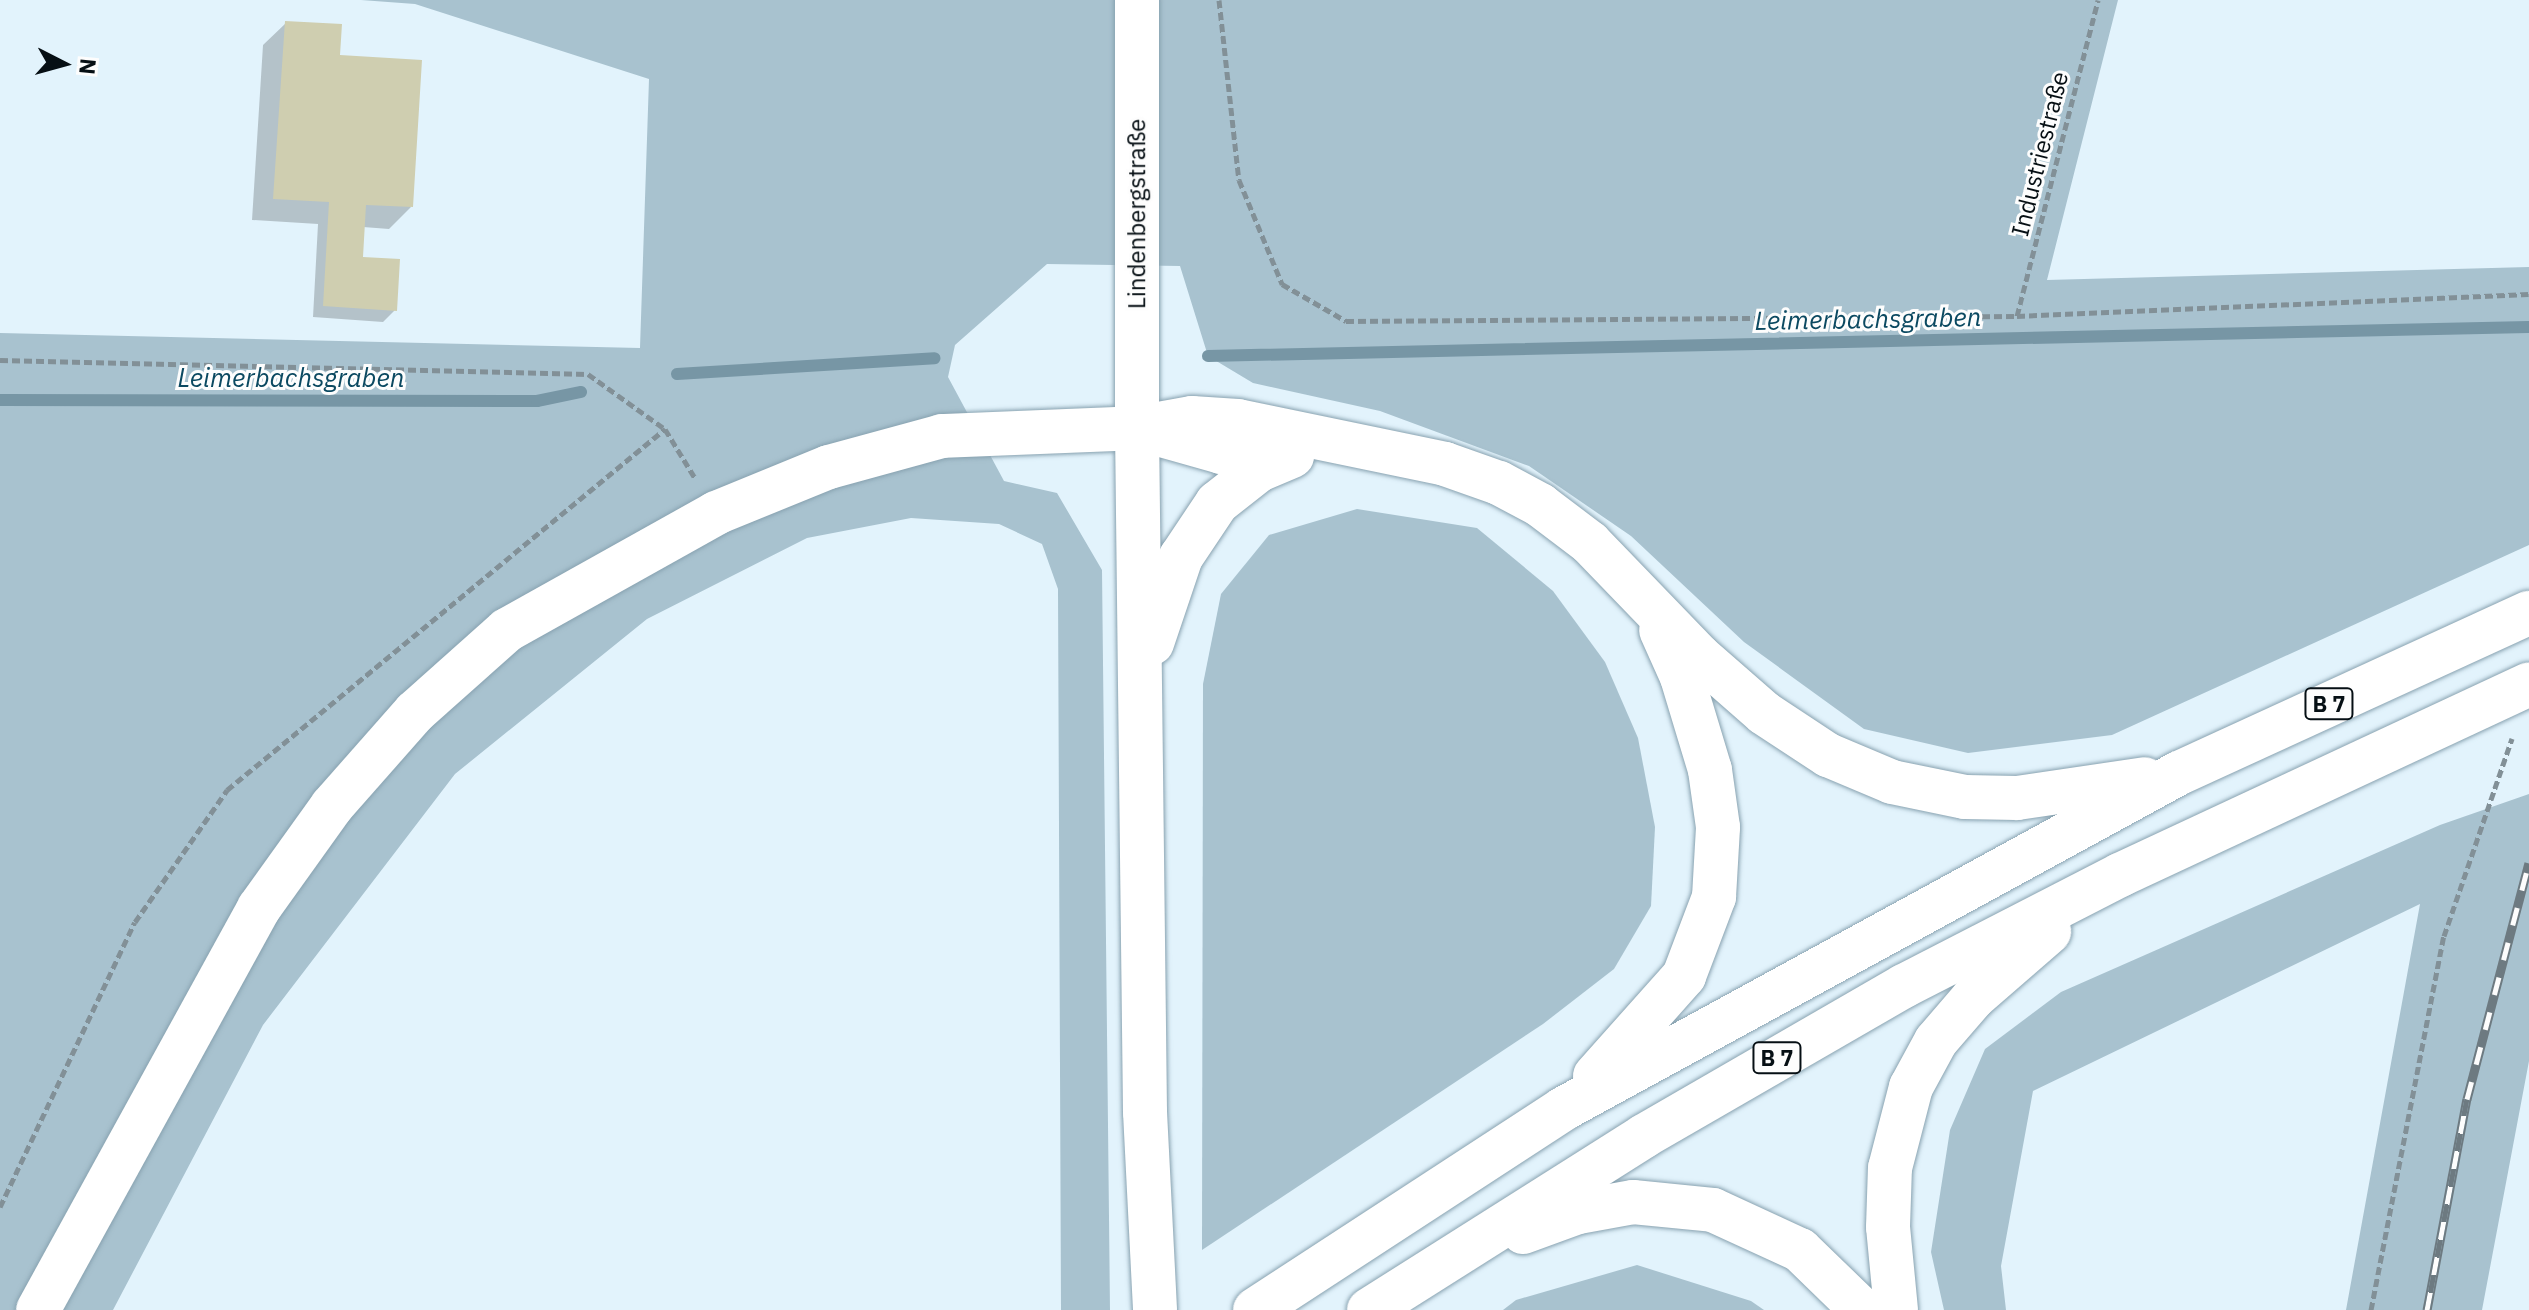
<!DOCTYPE html>
<meta charset="utf-8">
<style>
body{margin:0}
#map{position:relative;width:2529px;height:1310px;overflow:hidden;background:#e2f3fc;font-family:"IBM Plex Sans",sans-serif}
div>[style]{position:absolute}
[style*='--x']{left:calc(var(--x)*1px);top:calc(var(--y)*1px);width:calc(var(--w)*1px);rotate:calc(var(--a)*1deg)}
.green>*{inset:0;background:#a8c2cf}
.shadow>*{inset:0;background:#0003}
.stream>*{height:12px;margin:-6px;padding:0 6px;transform-origin:6px;border-radius:6px;background:#7796a5}
.building>*{inset:0;background:#cfceb0}
.path>*{height:5px;margin-top:-2.5px;transform-origin:0;background:repeating-linear-gradient(90deg,#829097 0 8px,transparent 0 12px)}
.roads{filter:drop-shadow(0 0 2px #88a2b0) drop-shadow(0 0 2px #88a2b0)}
.major>*{height:44px;margin:-22px;padding:0 22px;transform-origin:22px;border-radius:22px;background:#fff}
.highway>*{height:44px;margin:-22px;padding:0 22px;transform-origin:22px;border-radius:22px;background:#fff}
.rail>*{height:9px;margin-top:-4.5px;transform-origin:0;background:repeating-linear-gradient(90deg,#fdfdfd 0 18px,#6d7a81 0 36px);box-sizing:border-box;border-block:2px solid #6d7a81}
span{translate:-50% -50%;white-space:nowrap;text-align:center;line-height:1.15;-webkit-text-stroke:6px #fdfdfd;paint-order:stroke}
.shield-label span{padding:2px 6px;background:#fdfdfd;border:2px solid;border-radius:6px;-webkit-text-stroke-width:0}
.shield-label{font-size:22px;color:#060f14;font-weight:700}
.street-label{font-size:24px;color:#060f14}
.water-label{font-size:26px;color:#0b4961;font-style:italic}
.north{position:absolute;left:24px;top:24px;width:80px;height:80px;-webkit-text-stroke:6px #fdfdfd;paint-order:stroke;rotate:96deg;font-size:22px;font-weight:700;line-height:32px;text-align:center;color:#060f14}
.north::after{content:'';display:block;margin:auto;width:28px;height:36px;background:#060f14;clip-path:polygon(50% 0,100% 100%,50% 72%,0 100%)}
</style>
<div id="map">
<div class="green">
<i style="clip-path:polygon(361px 0,2118px 0,2047px 280px,2529px 267px,2529px 545px,2112px 735px,1968px 753px,1864px 729px,1744px 642px,1631px 536px,1529px 466px,1380px 411px,1253px 383px,1208px 356px,1180px 266px,1047px 264px,955px 345px,948px 377px,1004px 481px,1057px 493px,1102px 570px,1110px 1310px,1061px 1310px,1058px 589px,1042px 544px,999px 524px,911px 518px,807px 538px,647px 619px,455px 774px,263px 1025px,113px 1310px,0 1310px,0 333px,640px 348px,649px 79px,415px 4px)"></i>
<i style="clip-path:polygon(1357px 509px,1477px 528px,1553px 591px,1605px 662px,1638px 738px,1655px 827px,1651px 906px,1614px 969px,1543px 1024px,1202px 1250px,1203px 684px,1221px 594px,1269px 535px)"></i>
<i style="clip-path:polygon(2529px 794px,2529px 1061px,2482px 1310px,2346px 1310px,2420px 904px,2033px 1091px,2001px 1266px,2006px 1310px,1944px 1310px,1931px 1252px,1950px 1130px,1985px 1049px,2061px 992px,2440px 825px)"></i>
<i style="clip-path:polygon(1637px 1265px,1751px 1301px,1764px 1310px,1503px 1310px,1516px 1300px)"></i>
</div>
<div class="shadow">
<i style="clip-path:polygon(286px 23px,411px 207px,389px 229px,363px 227px,361px 259px,395px 310px,383px 322px,313px 317px,318px 224px,252px 220px,263px 45px)"></i>
</div>
<div class="stream">
<i style="--x:1208;--y:356;--w:1321;--a:-1.26"></i>
<i style="--x:677;--y:374;--w:258;--a:-3.5"></i>
<i style="--x:0;--y:400;--w:537;--a:0.11"></i>
<i style="--x:537;--y:401;--w:45;--a:-11.6"></i>
</div>
<div class="building">
<i style="clip-path:polygon(285px 21px,342px 24px,340px 55px,422px 60px,413px 207px,366px 205px,363px 257px,400px 259px,397px 311px,323px 306px,329px 202px,273px 199px)"></i>
</div>
<div class="path">
<i style="--x:1219;--y:0;--w:181;--a:83.7"></i>
<i style="--x:1239;--y:180;--w:113;--a:67.5"></i>
<i style="--x:1282;--y:284;--w:74;--a:30"></i>
<i style="--x:1346;--y:321;--w:671;--a:-0.43"></i>
<i style="--x:2017;--y:316;--w:512;--a:-2.46"></i>
<i style="--x:2017;--y:316;--w:326;--a:-75.6"></i>
<i style="--x:0;--y:360;--w:588;--a:1.36"></i>
<i style="--x:588;--y:374;--w:95;--a:35.5"></i>
<i style="--x:665;--y:429;--w:57;--a:58.5"></i>
<i style="--x:0;--y:1207;--w:315;--a:-64.7"></i>
<i style="--x:135;--y:922;--w:161;--a:-55.1"></i>
<i style="--x:227;--y:790;--w:568;--a:-39.5"></i>
<i style="--x:2371;--y:1310;--w:381;--a:-79"></i>
<i style="--x:2444;--y:936;--w:209;--a:-71"></i>
</div>
<div class="roads">
<div class="major">
<i style="--x:38;--y:1310;--w:459;--a:-61.2"></i>
<i style="--x:259;--y:908;--w:125;--a:-54.4"></i>
<i style="--x:332;--y:806;--w:125;--a:-48.6"></i>
<i style="--x:415;--y:712;--w:123;--a:-41.7"></i>
<i style="--x:507;--y:630;--w:240;--a:-29.2"></i>
<i style="--x:716;--y:513;--w:122;--a:-22.2"></i>
<i style="--x:829;--y:467;--w:117;--a:-15.3"></i>
<i style="--x:942;--y:436;--w:195;--a:-2.3"></i>
<i style="--x:1137;--y:428;--w:428;--a:-90"></i>
</div>
<div class="highway">
<i style="--x:1137;--y:428;--w:56;--a:-10.3"></i>
<i style="--x:1192;--y:418;--w:46;--a:3.7"></i>
<i style="--x:1238;--y:421;--w:211;--a:11.7"></i>
<i style="--x:1445;--y:464;--w:57;--a:19.4"></i>
<i style="--x:1499;--y:483;--w:47;--a:28.2"></i>
<i style="--x:1540;--y:505;--w:63;--a:37.2"></i>
<i style="--x:1590;--y:543;--w:157;--a:46"></i>
<i style="--x:1699;--y:656;--w:86;--a:41.2"></i>
<i style="--x:1764;--y:713;--w:77;--a:33.3"></i>
<i style="--x:1828;--y:755;--w:69;--a:22.9"></i>
<i style="--x:1892;--y:782;--w:75;--a:11.6"></i>
<i style="--x:1965;--y:797;--w:52;--a:1.1"></i>
<i style="--x:2017;--y:798;--w:129;--a:-8.4"></i>
<i style="--x:1137;--y:428;--w:684;--a:89.33"></i>
<i style="--x:1145;--y:1112;--w:198;--a:87.1"></i>
<i style="--x:1144;--y:430;--w:80;--a:15.9"></i>
<i style="--x:1221;--y:452;--w:67;--a:3.4"></i>
<i style="--x:1152;--y:643;--w:91;--a:-71.4"></i>
<i style="--x:1181;--y:557;--w:65;--a:-56.3"></i>
<i style="--x:1217;--y:503;--w:53;--a:-38.2"></i>
<i style="--x:1259;--y:470;--w:36;--a:-23"></i>
<i style="--x:1595;--y:1076;--w:134;--a:-48.3"></i>
<i style="--x:1684;--y:976;--w:85;--a:-69.2"></i>
<i style="--x:1714;--y:897;--w:70;--a:-86.7"></i>
<i style="--x:1718;--y:827;--w:58;--a:-98"></i>
<i style="--x:1710;--y:770;--w:97;--a:-106.8"></i>
<i style="--x:1682;--y:677;--w:51;--a:-114.1"></i>
<i style="--x:1523;--y:1232;--w:59;--a:-20"></i>
<i style="--x:1578;--y:1212;--w:56;--a:-10.3"></i>
<i style="--x:1633;--y:1202;--w:80;--a:5.7"></i>
<i style="--x:1713;--y:1210;--w:96;--a:24.7"></i>
<i style="--x:1800;--y:1250;--w:86;--a:44.1"></i>
<i style="--x:1255;--y:1310;--w:368;--a:-33.1"></i>
<i style="--x:1563;--y:1109;--w:702;--a:-28.61"></i>
<i style="--x:2179;--y:773;--w:385;--a:-24.6"></i>
<i style="--x:1369;--y:1310;--w:325;--a:-32.3"></i>
<i style="--x:1644;--y:1136;--w:300;--a:-30"></i>
<i style="--x:1904;--y:986;--w:243;--a:-27.2"></i>
<i style="--x:2120;--y:875;--w:451;--a:-25"></i>
<i style="--x:1896;--y:1310;--w:83;--a:-95.5"></i>
<i style="--x:1888;--y:1227;--w:59;--a:-88.1"></i>
<i style="--x:1890;--y:1168;--w:84;--a:-75.5"></i>
<i style="--x:1911;--y:1087;--w:52;--a:-61.5"></i>
<i style="--x:1936;--y:1041;--w:57;--a:-49.3"></i>
<i style="--x:1973;--y:998;--w:101;--a:-41"></i>
</div>
</div>
<div class="rail">
<i style="--x:2427;--y:1310;--w:215;--a:-79.3"></i>
<i style="--x:2467;--y:1099;--w:244;--a:-75.3"></i>
</div>
<div class="shield-label">
<span style="left:2329px;top:704px">B 7</span>
<span style="left:1777px;top:1058px">B 7</span>
</div>
<div class="street-label">
<span style="left:2040px;top:154px;rotate:-76deg">Industriestraße</span>
<span style="left:1137px;top:214px;rotate:-90deg">Lindenbergstraße</span>
</div>
<div class="water-label">
<span style="left:1868px;top:319px;rotate:-1deg">Leimerbachsgraben</span>
<span style="left:291px;top:378px">Leimerbachsgraben</span>
</div>
<div class="north">N</div>
</div>
